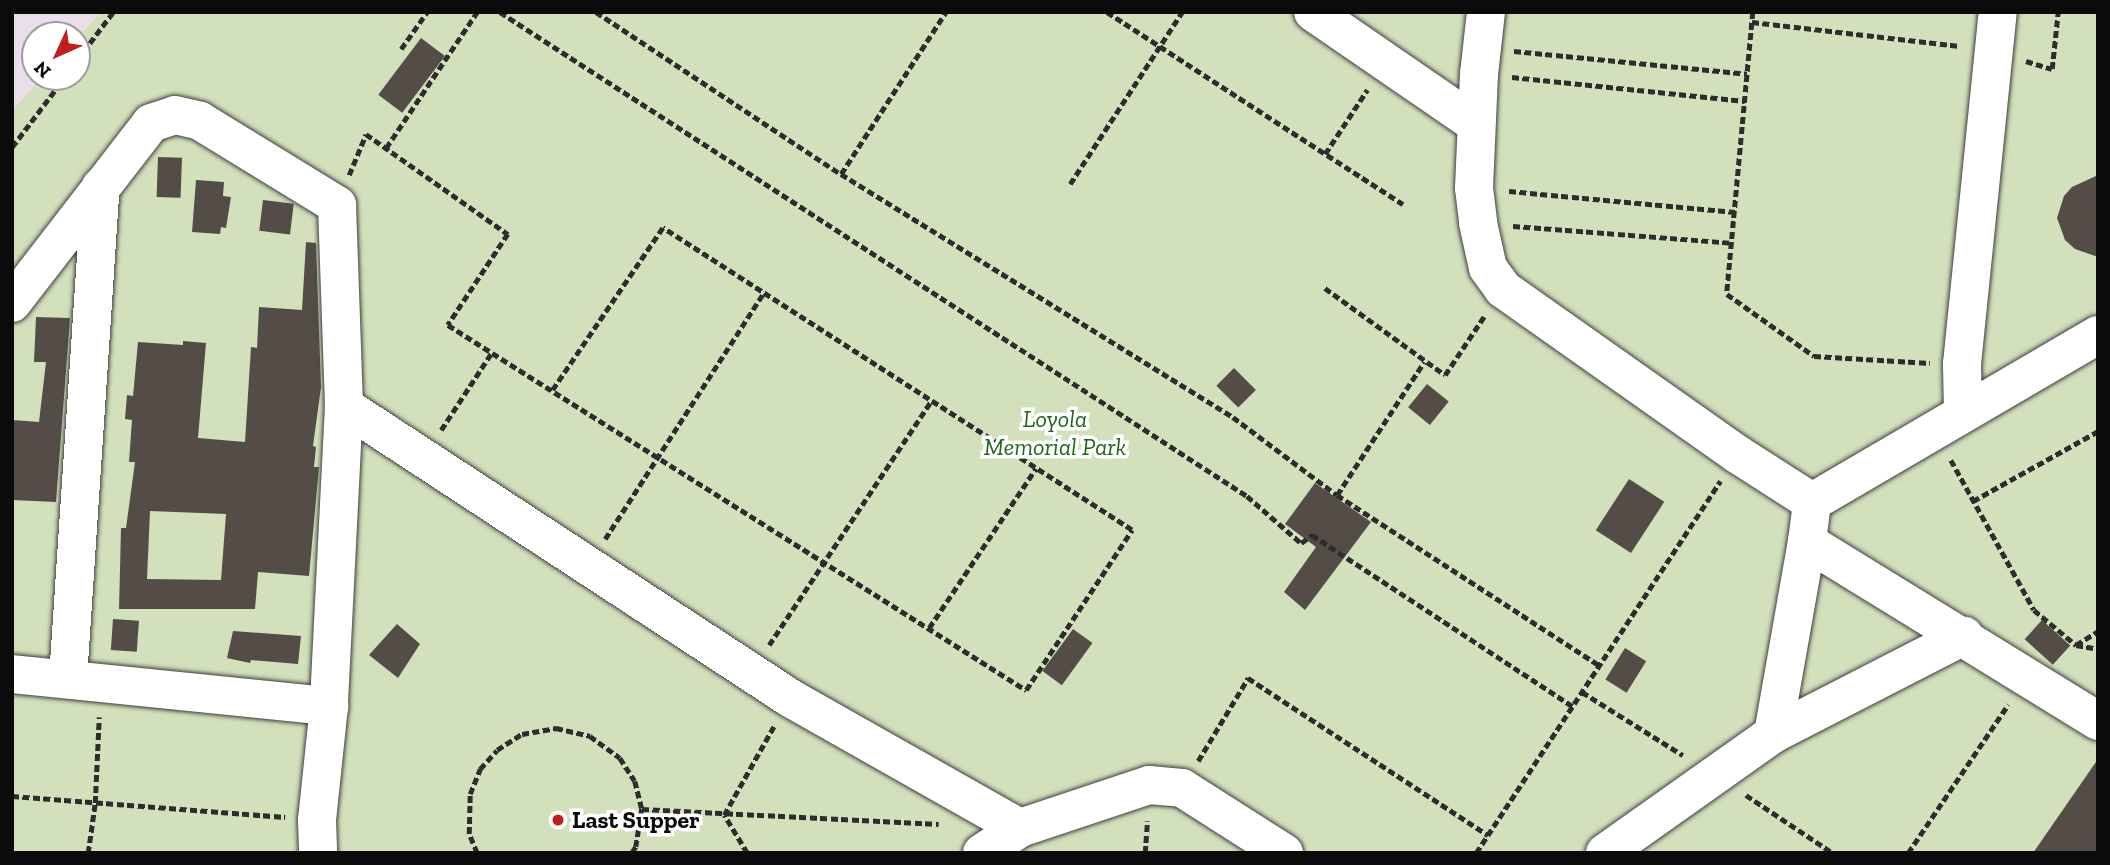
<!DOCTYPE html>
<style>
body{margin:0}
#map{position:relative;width:2110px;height:865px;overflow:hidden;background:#fffce9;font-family:"Zilla Slab",serif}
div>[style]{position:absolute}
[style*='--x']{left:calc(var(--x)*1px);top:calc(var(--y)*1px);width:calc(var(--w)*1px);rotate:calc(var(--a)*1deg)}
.industrial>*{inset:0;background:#eadeeb}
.cemetery>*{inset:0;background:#d2e0bb}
.building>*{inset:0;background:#544d47;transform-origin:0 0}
.path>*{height:4.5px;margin-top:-2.25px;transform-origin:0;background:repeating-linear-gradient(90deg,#2d2d2d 0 7px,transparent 0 10.5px)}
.roads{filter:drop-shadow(0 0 2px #3e3e3e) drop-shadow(0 0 2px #3e3e3e)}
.minor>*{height:38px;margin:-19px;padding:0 19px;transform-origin:19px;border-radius:19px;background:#fff}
.dots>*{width:19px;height:19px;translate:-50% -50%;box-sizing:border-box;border:4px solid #fff;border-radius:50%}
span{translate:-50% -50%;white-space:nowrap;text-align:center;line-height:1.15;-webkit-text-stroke:7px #fff;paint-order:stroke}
.park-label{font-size:24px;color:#25641a;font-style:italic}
.poi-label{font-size:24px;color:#0b0b0b;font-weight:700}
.left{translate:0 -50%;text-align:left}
.frame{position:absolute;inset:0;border:14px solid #0b0b0b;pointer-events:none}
.north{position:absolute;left:21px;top:21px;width:70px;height:70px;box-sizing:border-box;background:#fff;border:2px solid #9d9d9d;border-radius:50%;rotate:225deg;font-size:19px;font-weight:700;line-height:28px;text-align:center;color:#0b0b0b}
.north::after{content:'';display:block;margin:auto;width:24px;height:32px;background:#bf201f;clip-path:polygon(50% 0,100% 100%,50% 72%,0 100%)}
</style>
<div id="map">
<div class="industrial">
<i style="clip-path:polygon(12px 12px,100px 12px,77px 39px,77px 35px,35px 35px,35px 77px,42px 77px,12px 110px)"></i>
</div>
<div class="cemetery">
<i style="clip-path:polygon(100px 12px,2098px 12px,2098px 853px,12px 853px,12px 110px,42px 77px,77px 77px,77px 39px)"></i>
</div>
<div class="building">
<i style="left:421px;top:38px;width:30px;height:71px;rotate:37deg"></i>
<i style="left:158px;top:157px;width:24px;height:40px;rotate:2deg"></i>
<i style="clip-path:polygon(2098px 175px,2098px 257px,2075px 249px,2065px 240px,2057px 218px,2064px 196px,2072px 187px)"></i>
<i style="clip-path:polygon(196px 180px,224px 182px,223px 196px,231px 197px,226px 228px,221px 227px,220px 234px,192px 232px)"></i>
<i style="left:263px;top:200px;width:31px;height:31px;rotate:7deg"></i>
<i style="clip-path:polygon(evenodd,306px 242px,316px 243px,321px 387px,313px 446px,316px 447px,314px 467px,319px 467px,309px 576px,258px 572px,255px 609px,119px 609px,121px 528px,126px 528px,135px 462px,129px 462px,132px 420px,125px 419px,127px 395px,133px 396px,138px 342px,183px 345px,183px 341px,206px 343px,198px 438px,245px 442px,251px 347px,257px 348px,259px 307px,302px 310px,306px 242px,150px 511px,226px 514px,221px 580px,147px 579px,150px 511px)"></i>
<i style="clip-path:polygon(36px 317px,70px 318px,56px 502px,12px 500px,12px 420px,39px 422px,46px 362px,34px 362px)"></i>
<i style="left:1234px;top:368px;width:31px;height:25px;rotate:45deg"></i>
<i style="left:1427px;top:384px;width:28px;height:30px;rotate:39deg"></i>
<i style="left:1629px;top:479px;width:42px;height:61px;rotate:33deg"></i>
<i style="clip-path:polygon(1315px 483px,1371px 522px,1305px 610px,1284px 592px,1316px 547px,1285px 524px)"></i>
<i style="left:113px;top:619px;width:26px;height:31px;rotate:4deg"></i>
<i style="left:2042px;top:620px;width:38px;height:26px;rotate:42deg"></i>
<i style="clip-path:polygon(397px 624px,420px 644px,398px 678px,369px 655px)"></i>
<i style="left:1073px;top:629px;width:24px;height:52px;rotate:36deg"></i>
<i style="clip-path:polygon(233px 631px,301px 636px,298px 664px,251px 660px,250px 663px,227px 658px)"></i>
<i style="left:1625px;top:648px;width:25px;height:37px;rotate:32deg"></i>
<i style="clip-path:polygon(2098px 759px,2098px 853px,2033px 853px)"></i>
</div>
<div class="path">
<i style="--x:500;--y:12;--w:890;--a:32.94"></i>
<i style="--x:1247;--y:496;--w:72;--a:41"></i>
<i style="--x:1301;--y:543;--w:14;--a:-36"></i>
<i style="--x:1312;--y:535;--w:313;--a:33.3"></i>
<i style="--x:596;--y:12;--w:294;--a:33.5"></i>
<i style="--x:841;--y:174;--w:461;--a:31.8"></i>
<i style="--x:1233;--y:417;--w:130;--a:36.9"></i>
<i style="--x:1337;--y:495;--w:312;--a:33"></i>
<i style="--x:1107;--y:12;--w:353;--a:33"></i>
<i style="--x:1753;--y:12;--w:283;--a:95.3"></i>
<i style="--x:1727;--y:294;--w:107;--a:35.5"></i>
<i style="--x:1814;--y:356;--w:116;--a:3.5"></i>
<i style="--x:1752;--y:22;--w:209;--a:6.6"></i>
<i style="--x:401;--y:49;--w:45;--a:-54.9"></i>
<i style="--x:1514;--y:51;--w:234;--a:5.6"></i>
<i style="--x:77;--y:60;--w:60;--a:-53.1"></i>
<i style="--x:2026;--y:61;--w:27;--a:17"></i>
<i style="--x:2052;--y:69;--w:57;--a:-84"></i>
<i style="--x:1512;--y:77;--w:234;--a:5.9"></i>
<i style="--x:12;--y:147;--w:88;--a:-52.9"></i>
<i style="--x:386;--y:148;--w:164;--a:-56.2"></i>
<i style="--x:1325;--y:154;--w:77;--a:-56.7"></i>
<i style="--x:841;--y:174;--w:193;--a:-57.1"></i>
<i style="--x:349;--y:175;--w:44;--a:-67.5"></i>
<i style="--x:366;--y:134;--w:174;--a:35.2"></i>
<i style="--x:508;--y:234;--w:109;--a:123.4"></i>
<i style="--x:448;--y:325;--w:684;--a:32.27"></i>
<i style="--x:1026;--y:690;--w:192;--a:-56.5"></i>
<i style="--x:1132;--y:530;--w:558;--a:-147.22"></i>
<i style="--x:663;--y:228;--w:196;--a:124.2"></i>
<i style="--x:1070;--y:184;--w:205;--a:-56.9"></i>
<i style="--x:1509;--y:191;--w:227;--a:5.3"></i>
<i style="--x:1513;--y:226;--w:220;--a:4.4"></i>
<i style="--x:1325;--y:288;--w:148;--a:35.9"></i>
<i style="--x:1445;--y:375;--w:72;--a:-56.3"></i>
<i style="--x:441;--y:430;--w:93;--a:-56.8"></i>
<i style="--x:1951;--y:460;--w:171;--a:61"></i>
<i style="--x:2034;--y:610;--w:55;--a:39.8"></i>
<i style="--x:2076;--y:645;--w:22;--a:10"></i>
<i style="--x:1337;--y:495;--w:159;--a:-56.8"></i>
<i style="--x:1973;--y:501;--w:143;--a:-29.2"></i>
<i style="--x:605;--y:539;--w:294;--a:-57.2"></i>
<i style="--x:929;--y:628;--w:192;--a:-56.2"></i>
<i style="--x:769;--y:645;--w:293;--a:-56.4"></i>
<i style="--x:2076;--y:645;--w:26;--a:-32"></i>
<i style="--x:1582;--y:692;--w:119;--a:32"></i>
<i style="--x:1198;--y:761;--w:97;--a:-58.9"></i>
<i style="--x:1248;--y:678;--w:287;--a:33.2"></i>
<i style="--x:1746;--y:795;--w:105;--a:33.7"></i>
<i style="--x:12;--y:796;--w:274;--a:4.4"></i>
<i style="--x:642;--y:809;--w:297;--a:2.9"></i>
<i style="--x:88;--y:853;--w:50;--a:-82"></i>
<i style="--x:95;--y:803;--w:86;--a:-87.3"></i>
<i style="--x:477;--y:853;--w:21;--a:-113"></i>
<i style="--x:469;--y:834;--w:40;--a:-88.6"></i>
<i style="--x:470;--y:794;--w:27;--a:-68"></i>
<i style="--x:480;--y:769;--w:25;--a:-48"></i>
<i style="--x:497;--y:750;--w:30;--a:-33"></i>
<i style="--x:522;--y:734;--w:35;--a:-10"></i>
<i style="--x:556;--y:728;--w:35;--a:13"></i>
<i style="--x:590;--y:736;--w:37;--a:36"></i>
<i style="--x:620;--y:758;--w:27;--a:57"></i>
<i style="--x:635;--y:781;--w:29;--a:76"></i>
<i style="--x:642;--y:809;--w:38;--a:99"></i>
<i style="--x:636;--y:847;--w:7;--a:124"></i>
<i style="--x:747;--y:853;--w:44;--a:-121.2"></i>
<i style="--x:724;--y:815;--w:102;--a:-60.7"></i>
<i style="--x:1145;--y:853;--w:32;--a:-86"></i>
<i style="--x:1476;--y:853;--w:445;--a:-56.7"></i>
<i style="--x:1908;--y:853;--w:179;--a:-56"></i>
</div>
<div class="roads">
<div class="minor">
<i style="--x:1313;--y:12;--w:198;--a:34.5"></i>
<i style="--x:1486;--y:12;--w:62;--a:96.4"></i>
<i style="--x:1479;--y:74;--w:114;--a:92.5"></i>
<i style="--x:1474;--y:188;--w:35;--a:83"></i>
<i style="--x:1478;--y:223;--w:46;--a:77.5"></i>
<i style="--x:1488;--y:268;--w:26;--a:54"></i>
<i style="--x:1503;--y:289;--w:286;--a:35.2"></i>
<i style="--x:1737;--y:454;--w:89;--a:32.6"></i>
<i style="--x:1812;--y:502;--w:40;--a:97.1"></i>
<i style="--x:1807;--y:542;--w:342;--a:31.6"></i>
<i style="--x:12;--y:303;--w:227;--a:-52.3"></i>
<i style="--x:151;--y:123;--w:25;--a:-18"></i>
<i style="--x:175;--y:115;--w:26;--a:13"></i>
<i style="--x:200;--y:121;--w:161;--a:31.5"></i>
<i style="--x:337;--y:205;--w:201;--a:88"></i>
<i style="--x:344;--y:406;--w:300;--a:92.9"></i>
<i style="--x:329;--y:706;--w:115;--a:96"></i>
<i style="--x:317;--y:820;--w:33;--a:88"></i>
<i style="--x:344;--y:406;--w:533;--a:33.21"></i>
<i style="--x:790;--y:698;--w:264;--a:29.5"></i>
<i style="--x:1963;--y:413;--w:49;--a:-91.2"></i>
<i style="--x:1962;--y:364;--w:354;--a:-84.2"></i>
<i style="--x:1812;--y:502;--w:331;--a:-30.3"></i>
<i style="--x:12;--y:674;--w:319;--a:5.8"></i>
<i style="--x:68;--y:678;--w:492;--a:-86.2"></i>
<i style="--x:1773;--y:734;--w:195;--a:-80"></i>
<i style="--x:982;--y:853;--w:45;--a:-33.3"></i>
<i style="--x:1020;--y:828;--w:136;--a:-18.4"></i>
<i style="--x:1149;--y:785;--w:33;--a:5"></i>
<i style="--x:1182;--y:788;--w:121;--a:32.5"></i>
<i style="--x:1605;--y:853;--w:206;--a:-35.3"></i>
<i style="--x:1773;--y:734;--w:215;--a:-27.2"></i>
</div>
</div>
<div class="dots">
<i style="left:558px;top:820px;background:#bf201f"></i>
</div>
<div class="park-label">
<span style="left:1055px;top:433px">Loyola<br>Memorial Park</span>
</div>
<div class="poi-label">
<span class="left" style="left:572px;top:820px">Last Supper</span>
</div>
<div class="frame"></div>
<div class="north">N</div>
</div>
